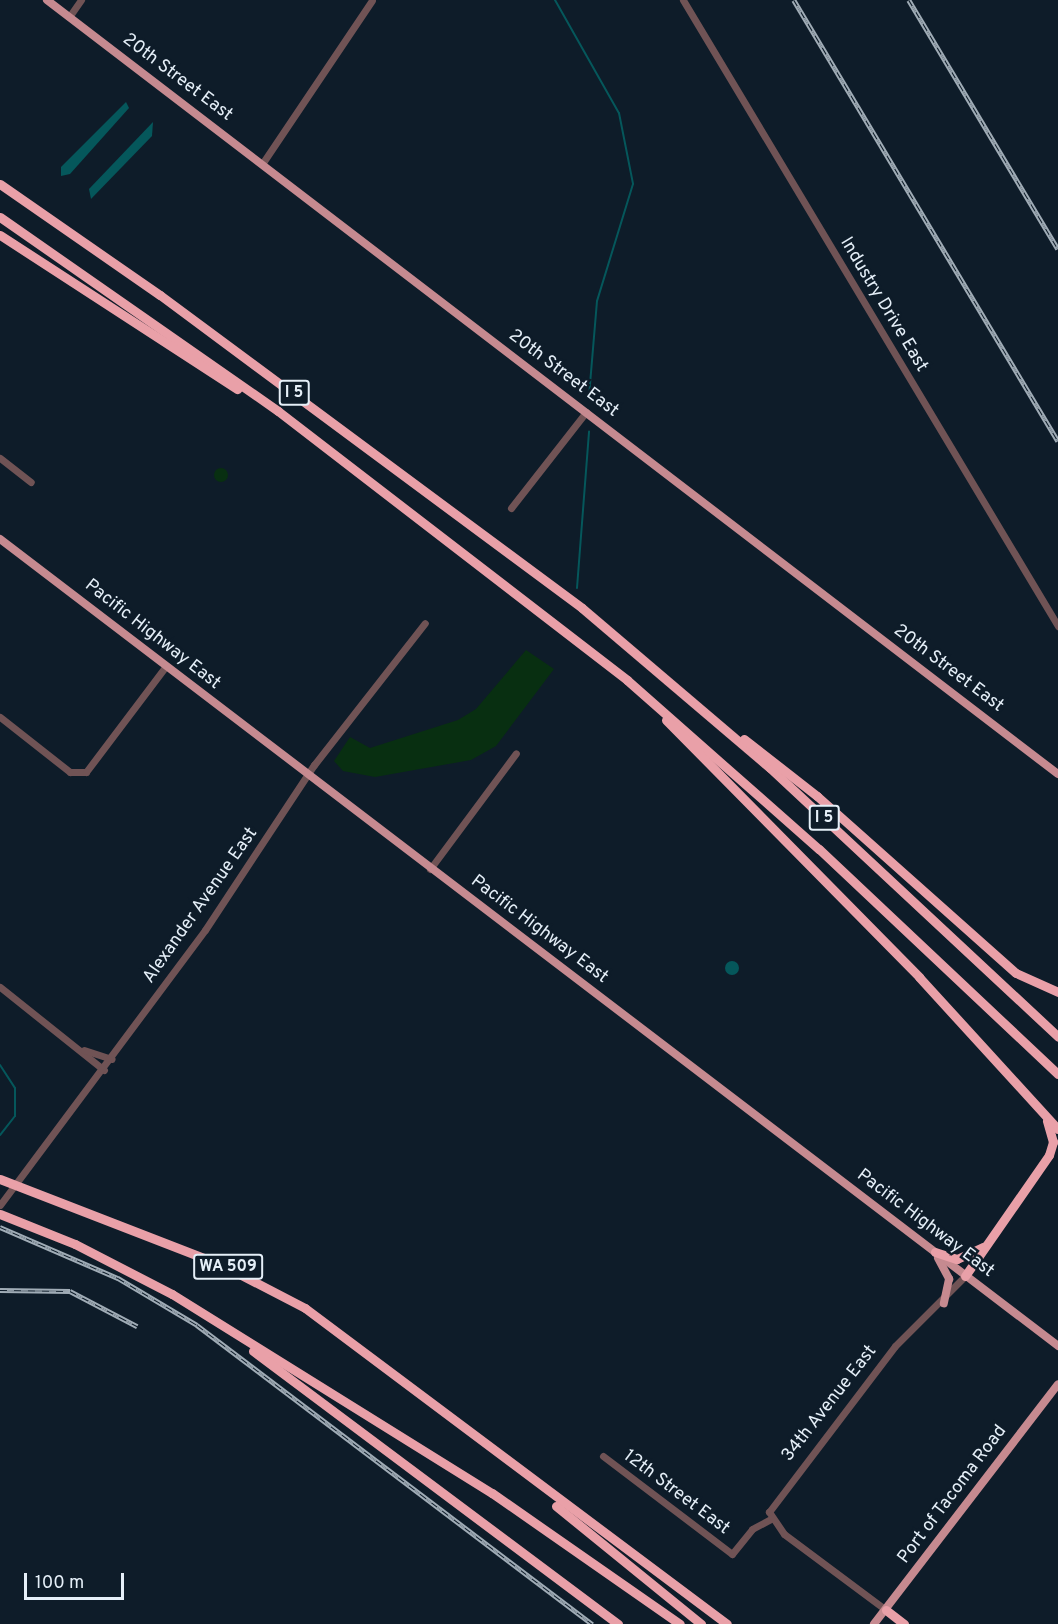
<!DOCTYPE html>
<style>
body{margin:0}
#map{position:relative;width:1058px;height:1624px;overflow:hidden;background:#0e1c29;font-family:Overpass,sans-serif}
div>[style]{position:absolute}
[style*='--x']{left:calc(var(--x)*1px);top:calc(var(--y)*1px);width:calc(var(--w)*1px);rotate:calc(var(--a)*1deg)}
.green>*{inset:0;background:#082f11}
.round{border-radius:50%}
.water>*{inset:0;background:#05575b}
.stream>*{height:2px;margin:-1px;padding:0 1px;transform-origin:1px;border-radius:1px;background:#05575b}
.minor>*{height:7px;margin:-3.5px;padding:0 3.5px;transform-origin:3.5px;border-radius:3.5px;background:#705355}
.major>*{height:8px;margin:-4px;padding:0 4px;transform-origin:4px;border-radius:4px;background:#c68a90}
.highway>*{height:9px;margin:-4.5px;padding:0 4.5px;transform-origin:4.5px;border-radius:4.5px;background:#e9a0a8}
.rail>*{height:4.5px;margin-top:-2.25px;transform-origin:0;background:repeating-linear-gradient(90deg,#0e1c29 0 7px,#a0acb6 0 14px);box-sizing:border-box;border-block:2px solid #a0acb6}
span{translate:-50% -50%;white-space:nowrap;text-align:center;line-height:1.15;-webkit-text-stroke:5px #0e1c29;paint-order:stroke}
.shield-label span{padding:2px 4px;background:#0e1c29;border:2px solid;border-radius:4px;-webkit-text-stroke-width:0}
.shield-label{font-size:16px;color:#e5eff8;font-weight:700}
.street-label{font-size:18px;color:#e5eff8}
.scale{position:absolute;left:24px;top:1573px;width:100px;height:27px;box-sizing:border-box;border:3px solid #e5eff8;border-top:0;padding-left:8px;font-size:18px;line-height:21px;white-space:nowrap;color:#e5eff8;-webkit-text-stroke:4px #0e1c29;paint-order:stroke}
</style>
<div id="map">
<div class="green">
<i class="round" style="left:214px;top:468px;width:14px;height:14px"></i>
<i style="clip-path:polygon(526px 650px,554px 669px,496px 746px,471px 760px,375px 777px,343px 771px,334px 761px,350px 737px,370px 748px,458px 720px,476px 709px)"></i>
</div>
<div class="water">
<i style="clip-path:polygon(126px 102px,129px 108px,70px 174px,61px 176px,61px 167px)"></i>
<i style="clip-path:polygon(153px 122px,152px 136px,91px 199px,89px 189px)"></i>
<i class="round" style="left:725px;top:961px;width:14px;height:14px"></i>
</div>
<div class="stream">
<i style="--x:555;--y:0;--w:130;--a:60.5"></i>
<i style="--x:619;--y:113;--w:72;--a:78.8"></i>
<i style="--x:633;--y:184;--w:122;--a:107.1"></i>
<i style="--x:597;--y:301;--w:95;--a:94.8"></i>
<i style="--x:577;--y:588;--w:157;--a:-85.6"></i>
<i style="--x:0;--y:1065;--w:27;--a:57"></i>
<i style="--x:15;--y:1088;--w:28;--a:90"></i>
<i style="--x:15;--y:1116;--w:24;--a:128"></i>
</div>
<div class="minor">
<i style="--x:683;--y:0;--w:730;--a:59.08"></i>
<i style="--x:69;--y:17;--w:21;--a:-55"></i>
<i style="--x:262;--y:164;--w:197;--a:-56.1"></i>
<i style="--x:0;--y:458;--w:39;--a:38"></i>
<i style="--x:511;--y:508;--w:122;--a:-52"></i>
<i style="--x:0;--y:717;--w:89;--a:38.2"></i>
<i style="--x:70;--y:772;--w:16;--a:0"></i>
<i style="--x:86;--y:772;--w:133;--a:-53"></i>
<i style="--x:430;--y:869;--w:144;--a:-53.4"></i>
<i style="--x:0;--y:987;--w:133;--a:38.6"></i>
<i style="--x:84;--y:1050;--w:29;--a:18"></i>
<i style="--x:0;--y:1205;--w:343;--a:-53.3"></i>
<i style="--x:205;--y:930;--w:198;--a:-56.6"></i>
<i style="--x:314;--y:765;--w:180;--a:-52"></i>
<i style="--x:603;--y:1456;--w:162;--a:37.2"></i>
<i style="--x:732;--y:1554;--w:32;--a:-51"></i>
<i style="--x:752;--y:1529;--w:21;--a:-28"></i>
<i style="--x:886;--y:1610;--w:127;--a:-143.3"></i>
<i style="--x:784;--y:1534;--w:27;--a:-124"></i>
<i style="--x:769;--y:1512;--w:208;--a:-52.8"></i>
<i style="--x:895;--y:1346;--w:99;--a:-45"></i>
</div>
<div class="major">
<i style="--x:47;--y:0;--w:1273;--a:37.44"></i>
<i style="--x:0;--y:539;--w:1331;--a:37.33"></i>
<i style="--x:938;--y:1258;--w:24;--a:62"></i>
<i style="--x:949;--y:1279;--w:25;--a:102"></i>
<i style="--x:874;--y:1624;--w:302;--a:-52.5"></i>
</div>
<div class="highway">
<i style="--x:0;--y:184;--w:195;--a:34.8"></i>
<i style="--x:160;--y:295;--w:525;--a:36.56"></i>
<i style="--x:582;--y:608;--w:247;--a:40.4"></i>
<i style="--x:770;--y:768;--w:394;--a:43"></i>
<i style="--x:0;--y:217;--w:339;--a:34.9"></i>
<i style="--x:278;--y:411;--w:441;--a:37.6"></i>
<i style="--x:627;--y:680;--w:256;--a:41.4"></i>
<i style="--x:819;--y:849;--w:328;--a:43.3"></i>
<i style="--x:0;--y:235;--w:283;--a:33"></i>
<i style="--x:666;--y:720;--w:361;--a:45.4"></i>
<i style="--x:919;--y:977;--w:206;--a:47.6"></i>
<i style="--x:744;--y:739;--w:93;--a:38"></i>
<i style="--x:817;--y:796;--w:266;--a:41.7"></i>
<i style="--x:1016;--y:973;--w:46;--a:24.3"></i>
<i style="--x:0;--y:1179;--w:240;--a:21.2"></i>
<i style="--x:224;--y:1266;--w:91;--a:27.4"></i>
<i style="--x:305;--y:1308;--w:527;--a:36.83"></i>
<i style="--x:0;--y:1214;--w:81;--a:21.8"></i>
<i style="--x:75;--y:1244;--w:109;--a:27.3"></i>
<i style="--x:172;--y:1294;--w:377;--a:31.9"></i>
<i style="--x:492;--y:1493;--w:229;--a:34.9"></i>
<i style="--x:935;--y:1252;--w:23;--a:18"></i>
<i style="--x:957;--y:1259;--w:29;--a:-25"></i>
<i style="--x:965;--y:1276;--w:147;--a:-55.2"></i>
<i style="--x:1049;--y:1155;--w:14;--a:-73"></i>
<i style="--x:1053;--y:1142;--w:22;--a:-106"></i>
<i style="--x:253;--y:1351;--w:456;--a:36.8"></i>
<i style="--x:556;--y:1506;--w:187;--a:39.1"></i>
<i style="--x:886;--y:1610;--w:23;--a:38"></i>
</div>
<div class="rail">
<i style="--x:794;--y:0;--w:514;--a:59.09"></i>
<i style="--x:909;--y:0;--w:290;--a:59.1"></i>
<i style="--x:0;--y:1227;--w:129;--a:23.4"></i>
<i style="--x:118;--y:1278;--w:92;--a:30.7"></i>
<i style="--x:197;--y:1325;--w:496;--a:37.1"></i>
<i style="--x:0;--y:1290;--w:70;--a:0.8"></i>
<i style="--x:70;--y:1291;--w:76;--a:27.6"></i>
</div>
<div class="shield-label">
<span style="left:294px;top:393px">I 5</span>
<span style="left:824px;top:818px">I 5</span>
<span style="left:228px;top:1267px">WA 509</span>
</div>
<div class="street-label">
<span style="left:177px;top:78px;rotate:37deg">20th Street East</span>
<span style="left:883px;top:305px;rotate:59deg">Industry Drive East</span>
<span style="left:563px;top:374px;rotate:37deg">20th Street East</span>
<span style="left:152px;top:635px;rotate:38deg">Pacific Highway East</span>
<span style="left:948px;top:669px;rotate:37deg">20th Street East</span>
<span style="left:201px;top:906px;rotate:-55deg">Alexander Avenue East</span>
<span style="left:539px;top:930px;rotate:37deg">Pacific Highway East</span>
<span style="left:925px;top:1224px;rotate:37deg">Pacific Highway East</span>
<span style="left:830px;top:1404px;rotate:-52deg">34th Avenue East</span>
<span style="left:676px;top:1493px;rotate:37deg">12th Street East</span>
<span style="left:953px;top:1495px;rotate:-53deg">Port of Tacoma Road</span>
</div>
<div class="scale">100 m</div>
</div>
